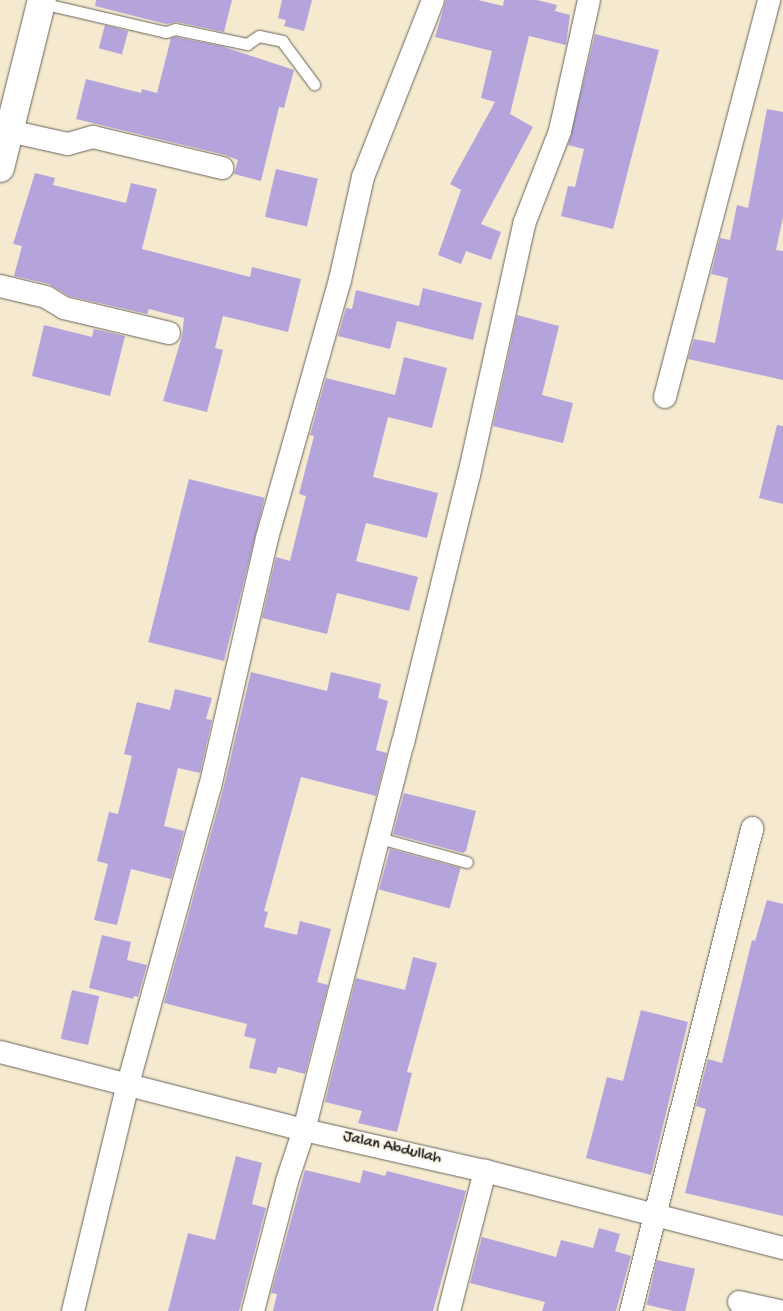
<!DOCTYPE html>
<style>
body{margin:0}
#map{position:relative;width:783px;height:1311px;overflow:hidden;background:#f5e9d0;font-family:"Gochi Hand",sans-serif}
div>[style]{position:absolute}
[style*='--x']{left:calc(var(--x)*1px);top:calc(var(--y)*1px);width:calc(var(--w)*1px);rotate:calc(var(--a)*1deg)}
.building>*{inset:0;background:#b5a4dc;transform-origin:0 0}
.roads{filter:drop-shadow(0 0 1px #68645b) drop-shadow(0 0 1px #68645b)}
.lane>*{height:11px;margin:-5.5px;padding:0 5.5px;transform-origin:5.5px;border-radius:5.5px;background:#fff}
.street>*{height:22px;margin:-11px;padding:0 11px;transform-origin:11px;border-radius:11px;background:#fff}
.secondary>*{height:28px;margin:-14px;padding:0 14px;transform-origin:14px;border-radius:14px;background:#fff}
span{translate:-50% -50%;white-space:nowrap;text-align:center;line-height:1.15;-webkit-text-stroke:4px #fcf5e5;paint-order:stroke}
.street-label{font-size:16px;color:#1c1c1c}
</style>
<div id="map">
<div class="building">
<i style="clip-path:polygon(96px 0,232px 0,224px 32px,177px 22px,166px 24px,95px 6px)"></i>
<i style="clip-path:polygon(282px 0,312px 0,304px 31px,284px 26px,286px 20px,278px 18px)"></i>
<i style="clip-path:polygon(446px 0,478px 0,503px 6px,504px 0,537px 0,557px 5px,555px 11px,570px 15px,566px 45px,529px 36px,510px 114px,533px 127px,481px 224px,501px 232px,491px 260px,466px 251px,461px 264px,438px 255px,461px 190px,450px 184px,495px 102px,481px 98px,492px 51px,435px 37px)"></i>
<i style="left:105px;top:25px;width:24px;height:24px;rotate:15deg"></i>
<i style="clip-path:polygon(595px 34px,659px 50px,613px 229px,561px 216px,568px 186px,575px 187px,584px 149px,568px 145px)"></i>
<i style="clip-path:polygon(175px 37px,221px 46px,294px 70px,284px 108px,279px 107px,261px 181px,234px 174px,238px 160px,225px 155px,76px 119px,86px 79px,141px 93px,142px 89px,157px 93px,171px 38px)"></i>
<i style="clip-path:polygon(767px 109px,783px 112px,783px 217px,776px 250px,783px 251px,783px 380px,688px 359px,694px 339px,715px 343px,728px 278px,711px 274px,720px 238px,730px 240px,737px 205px,748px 208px)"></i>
<i style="left:276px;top:169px;width:43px;height:49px;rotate:13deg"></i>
<i style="clip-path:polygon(35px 173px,55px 178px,53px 185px,126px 203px,131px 183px,157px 189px,142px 249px,250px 277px,252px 267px,301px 279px,288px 332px,223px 316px,215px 348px,223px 350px,207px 412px,163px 401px,182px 336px,184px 318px,149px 309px,147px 314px,69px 296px,49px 284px,14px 276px,22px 246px,13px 244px)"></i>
<i style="clip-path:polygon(423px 288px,482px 303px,473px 340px,397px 321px,390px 349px,338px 336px,346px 308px,352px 309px,356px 290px,419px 306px)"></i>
<i style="clip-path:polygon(517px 315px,559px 326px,542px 395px,573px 403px,563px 443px,493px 426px)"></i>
<i style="clip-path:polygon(44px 325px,92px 337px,94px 329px,125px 336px,110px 396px,32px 376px)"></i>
<i style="clip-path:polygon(404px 357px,447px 368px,432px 428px,388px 417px,373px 477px,438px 493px,427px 538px,366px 523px,356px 561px,418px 577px,409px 611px,337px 593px,327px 634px,262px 618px,276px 557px,290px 561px,306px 496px,299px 494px,314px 436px,310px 435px,326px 378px,395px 395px)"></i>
<i style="clip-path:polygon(777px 425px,783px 426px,783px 504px,759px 498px)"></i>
<i style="left:189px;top:479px;width:78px;height:168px;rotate:14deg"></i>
<i style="clip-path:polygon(251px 672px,327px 691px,331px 672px,381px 684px,378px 698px,388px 701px,376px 750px,387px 753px,376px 796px,301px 777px,264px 911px,268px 912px,264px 927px,297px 935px,300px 921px,331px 929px,317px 982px,328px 985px,305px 1074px,278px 1067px,276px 1074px,249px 1068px,256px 1039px,244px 1036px,247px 1024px,164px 1003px,223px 790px)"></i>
<i style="clip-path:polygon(175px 689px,212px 698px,206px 719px,212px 720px,200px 773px,178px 768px,164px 826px,184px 831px,171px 879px,131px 869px,117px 925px,94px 920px,108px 864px,97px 861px,109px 812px,118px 814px,132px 756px,124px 754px,137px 702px,170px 710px)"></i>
<i style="clip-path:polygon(404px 793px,476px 811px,466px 851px,463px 853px,393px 834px)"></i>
<i style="left:390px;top:849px;width:73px;height:42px;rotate:15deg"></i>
<i style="clip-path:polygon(767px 900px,783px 904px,783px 1216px,685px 1193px,706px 1109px,696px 1106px,708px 1059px,722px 1063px,752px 940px,755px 941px)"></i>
<i style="clip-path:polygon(102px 935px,131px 942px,127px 960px,147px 965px,138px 997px,134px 996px,133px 999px,89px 988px)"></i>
<i style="clip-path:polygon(413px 957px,437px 963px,407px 1072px,412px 1073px,397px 1132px,358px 1123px,362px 1111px,325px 1102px,356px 978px,405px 990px)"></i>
<i style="left:72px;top:990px;width:28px;height:50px;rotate:13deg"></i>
<i style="clip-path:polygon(641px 1010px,688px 1022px,651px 1175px,586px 1158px,607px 1077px,623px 1081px)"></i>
<i style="clip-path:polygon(236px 1156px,262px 1163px,252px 1204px,266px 1208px,239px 1311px,168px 1311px,188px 1233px,215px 1240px)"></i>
<i style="clip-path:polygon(305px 1170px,360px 1183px,363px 1170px,385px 1176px,387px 1171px,466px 1191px,433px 1311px,273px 1311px,277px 1294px,271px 1293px)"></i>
<i style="clip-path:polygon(599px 1228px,620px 1234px,615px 1251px,631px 1256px,616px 1311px,542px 1311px,545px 1302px,470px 1283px,482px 1237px,556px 1257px,561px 1240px,593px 1248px)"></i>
<i style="left:657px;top:1260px;width:39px;height:46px;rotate:13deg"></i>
</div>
<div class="roads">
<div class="lane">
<i style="--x:41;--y:3;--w:128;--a:13.1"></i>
<i style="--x:166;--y:32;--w:9;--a:-18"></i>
<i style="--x:175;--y:29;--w:74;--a:11.8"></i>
<i style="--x:247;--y:44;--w:14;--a:-34"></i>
<i style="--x:259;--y:36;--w:24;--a:12"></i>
<i style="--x:282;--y:41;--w:54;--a:53.3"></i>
<i style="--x:379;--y:838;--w:91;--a:15.3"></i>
</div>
<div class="street">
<i style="--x:9;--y:131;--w:60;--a:12.4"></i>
<i style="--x:68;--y:144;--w:26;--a:-16"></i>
<i style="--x:93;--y:137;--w:133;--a:13.5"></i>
<i style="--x:0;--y:286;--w:47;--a:13.4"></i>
<i style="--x:46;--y:297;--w:21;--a:31"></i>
<i style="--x:64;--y:308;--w:108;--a:13.4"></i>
<i style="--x:665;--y:397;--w:410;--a:-75.3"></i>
<i style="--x:0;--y:1052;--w:314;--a:14.4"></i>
<i style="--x:304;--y:1130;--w:186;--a:12.8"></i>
<i style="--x:485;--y:1171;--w:308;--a:14.5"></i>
<i style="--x:739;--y:1302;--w:42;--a:12.4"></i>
<i style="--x:73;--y:1311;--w:234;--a:-76.4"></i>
<i style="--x:128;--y:1084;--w:308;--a:-74.6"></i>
<i style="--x:210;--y:787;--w:255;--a:-77.1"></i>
<i style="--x:267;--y:538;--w:268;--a:-74.2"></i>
<i style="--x:340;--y:280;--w:106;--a:-77.4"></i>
<i style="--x:363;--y:177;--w:190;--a:-68.4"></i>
<i style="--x:253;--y:1311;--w:134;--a:-75.3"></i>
<i style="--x:287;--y:1181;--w:54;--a:-71.6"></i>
<i style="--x:304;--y:1130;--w:399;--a:-75.7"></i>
<i style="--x:403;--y:743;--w:276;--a:-76.2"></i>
<i style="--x:469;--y:475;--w:257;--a:-77.6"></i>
<i style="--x:524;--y:224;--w:100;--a:-68.8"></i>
<i style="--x:560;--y:131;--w:134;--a:-77.5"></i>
<i style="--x:449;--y:1311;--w:145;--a:-75.6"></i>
<i style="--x:631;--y:1311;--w:498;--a:-75.9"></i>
</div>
<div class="secondary">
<i style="--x:0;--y:168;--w:173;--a:-76"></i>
</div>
</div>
<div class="street-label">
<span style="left:392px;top:1149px;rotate:13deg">Jalan Abdullah</span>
</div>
</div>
